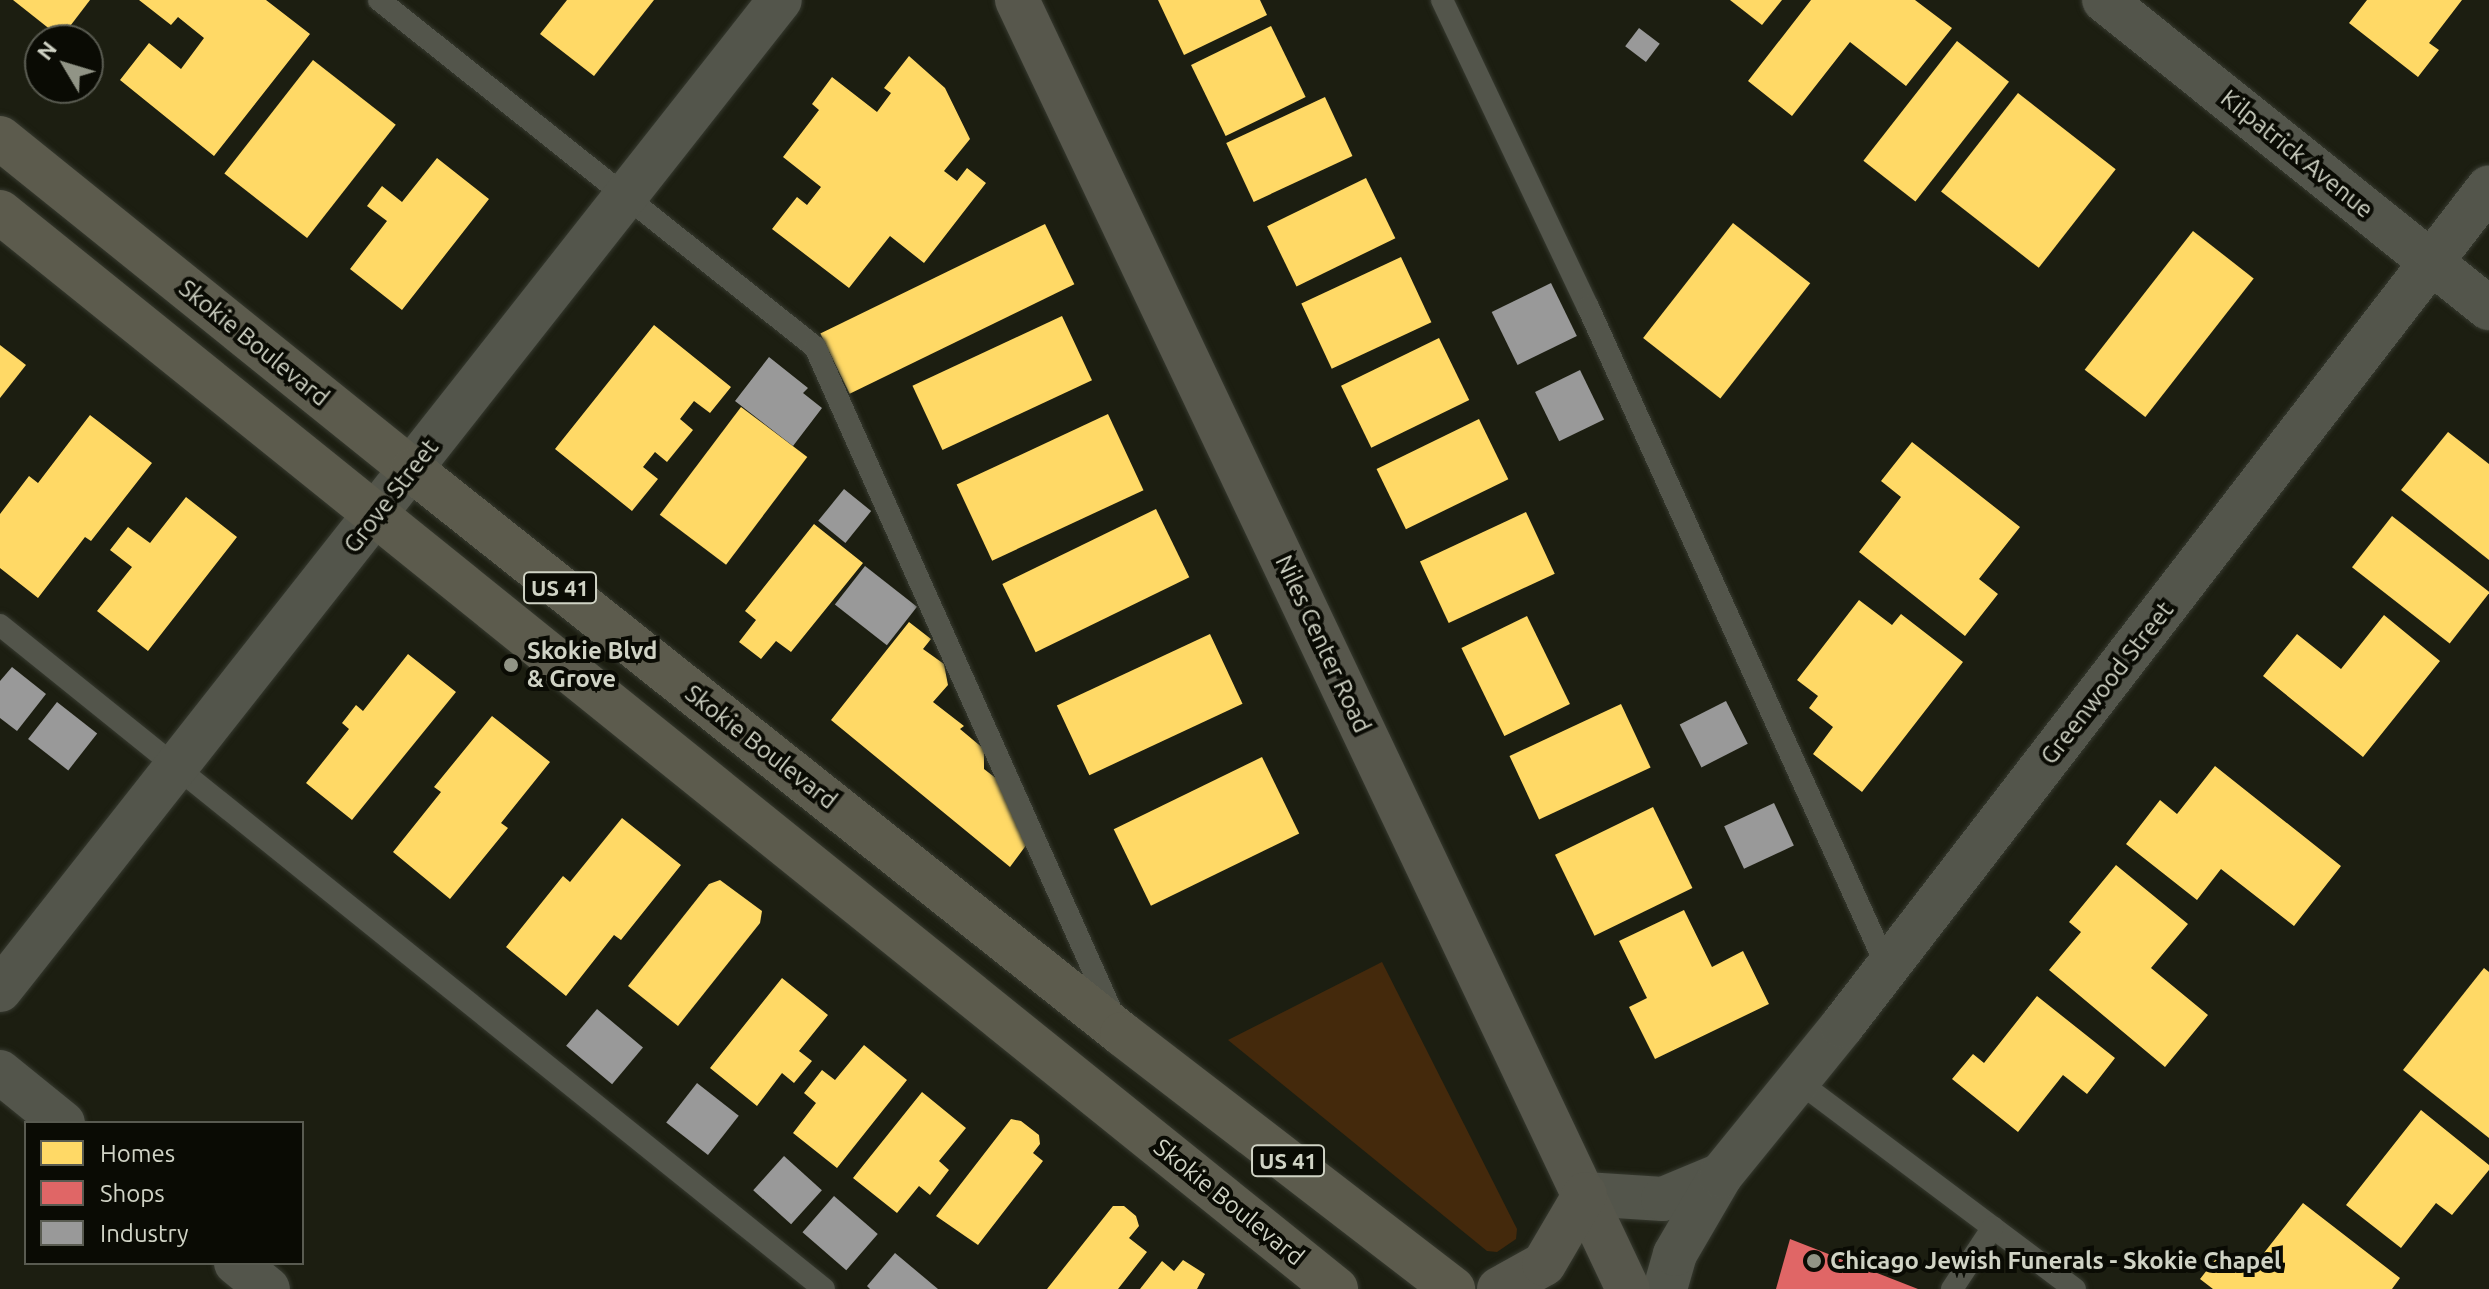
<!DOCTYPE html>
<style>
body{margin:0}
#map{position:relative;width:2489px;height:1289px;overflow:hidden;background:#1c1e11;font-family:Ubuntu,sans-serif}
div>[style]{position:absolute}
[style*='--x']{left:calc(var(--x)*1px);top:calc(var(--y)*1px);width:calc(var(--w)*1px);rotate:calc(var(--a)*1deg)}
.green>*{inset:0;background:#44290c}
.homes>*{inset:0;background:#ffd966;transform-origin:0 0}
.shops>*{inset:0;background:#e06666}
.industry>*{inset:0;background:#999;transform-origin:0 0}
.roads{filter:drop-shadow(0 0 2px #36392f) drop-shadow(0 0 2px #36392f)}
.lane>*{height:22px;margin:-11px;padding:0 11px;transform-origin:11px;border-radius:11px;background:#53554b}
.street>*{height:44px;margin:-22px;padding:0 22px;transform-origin:22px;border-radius:22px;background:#53554b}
.secondary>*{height:44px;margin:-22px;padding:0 22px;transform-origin:22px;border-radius:22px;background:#57574c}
.primary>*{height:44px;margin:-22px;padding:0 22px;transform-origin:22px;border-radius:22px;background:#5c5b4d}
.dots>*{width:22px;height:22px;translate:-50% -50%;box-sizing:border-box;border:4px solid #0a0b04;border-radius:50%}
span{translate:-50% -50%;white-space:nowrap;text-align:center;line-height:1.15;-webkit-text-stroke:8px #0a0b04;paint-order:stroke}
.shield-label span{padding:2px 6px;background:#0a0b04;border:2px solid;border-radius:6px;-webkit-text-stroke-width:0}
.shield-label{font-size:22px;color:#d0d3c5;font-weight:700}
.street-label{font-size:24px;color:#d0d3c5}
.poi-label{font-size:24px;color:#d0d3c5;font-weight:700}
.left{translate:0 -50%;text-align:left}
.legend{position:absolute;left:24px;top:1121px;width:280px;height:144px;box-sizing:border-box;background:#0a0b04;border:2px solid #595b51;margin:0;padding:10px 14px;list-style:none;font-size:24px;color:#d0d3c5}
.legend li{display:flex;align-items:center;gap:16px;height:40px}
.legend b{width:40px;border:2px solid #595b51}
.north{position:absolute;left:24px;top:24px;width:80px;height:80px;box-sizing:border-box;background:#0a0b04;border:2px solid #595b51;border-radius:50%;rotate:308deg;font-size:22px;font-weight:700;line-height:32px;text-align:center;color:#d0d3c5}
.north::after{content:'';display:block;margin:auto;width:28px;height:36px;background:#919486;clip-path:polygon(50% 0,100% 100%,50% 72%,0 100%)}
</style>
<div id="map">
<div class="green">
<i style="clip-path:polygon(1382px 962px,1517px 1229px,1516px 1239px,1497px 1252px,1487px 1251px,1228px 1040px)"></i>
</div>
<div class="homes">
<i style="clip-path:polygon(13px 0,90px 0,61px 38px)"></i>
<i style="clip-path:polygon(139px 0,266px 0,310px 34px,214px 156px,120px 80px,149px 43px,181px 69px,204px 38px,178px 17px,171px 25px)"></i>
<i style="clip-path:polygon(567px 0,654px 0,594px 76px,540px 34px)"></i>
<i style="clip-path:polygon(1158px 0,1260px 0,1267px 15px,1184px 55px)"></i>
<i style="clip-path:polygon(1730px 0,1782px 0,1762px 25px)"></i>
<i style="clip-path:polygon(1811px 0,1915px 0,1952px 28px,1906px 86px,1850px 42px,1792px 116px,1748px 81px)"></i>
<i style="clip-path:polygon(2367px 0,2462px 0,2429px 43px,2439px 50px,2418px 77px,2349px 23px)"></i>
<i style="left:1271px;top:26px;width:79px;height:89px;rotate:64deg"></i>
<i style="left:1957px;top:41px;width:66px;height:152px;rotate:38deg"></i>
<i style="clip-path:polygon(909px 56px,945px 88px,970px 139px,944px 171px,957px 181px,967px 168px,986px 183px,924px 263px,890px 236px,849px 288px,772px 229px,797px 197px,807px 205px,821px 187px,783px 157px,819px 110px,812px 104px,832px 77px,877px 112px,891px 93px,884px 88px)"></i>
<i style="left:313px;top:60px;width:105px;height:144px;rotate:38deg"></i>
<i style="left:2018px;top:93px;width:124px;height:125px;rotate:38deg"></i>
<i style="left:1325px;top:97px;width:65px;height:109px;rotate:65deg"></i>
<i style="clip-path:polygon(437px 158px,489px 199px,402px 310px,350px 269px,387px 221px,367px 206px,382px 186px,402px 202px)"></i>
<i style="left:1366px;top:178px;width:67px;height:110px;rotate:64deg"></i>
<i style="left:1733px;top:223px;width:98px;height:146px;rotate:38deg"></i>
<i style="left:1045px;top:224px;width:67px;height:250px;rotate:64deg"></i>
<i style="left:2193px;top:231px;width:77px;height:176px;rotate:38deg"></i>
<i style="left:1401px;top:257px;width:72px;height:110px;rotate:65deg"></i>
<i style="left:1062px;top:316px;width:71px;height:165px;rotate:65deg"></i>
<i style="clip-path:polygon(654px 325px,731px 387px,710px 413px,694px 401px,680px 419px,693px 430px,667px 462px,655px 452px,643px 467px,658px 479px,632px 511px,555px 449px)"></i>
<i style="left:1439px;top:338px;width:69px;height:109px;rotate:64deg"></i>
<i style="clip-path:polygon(0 345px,26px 365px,0 398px)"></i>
<i style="left:741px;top:407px;width:83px;height:135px;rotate:37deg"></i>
<i style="left:1108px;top:414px;width:84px;height:167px;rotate:65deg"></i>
<i style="clip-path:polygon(90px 415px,152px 463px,91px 541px,85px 537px,38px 598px,0 568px,0 514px,29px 476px,38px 483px)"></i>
<i style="left:1479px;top:419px;width:67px;height:114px;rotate:64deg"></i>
<i style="clip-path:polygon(2448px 432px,2489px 464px,2489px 560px,2401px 490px)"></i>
<i style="clip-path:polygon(1912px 442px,2020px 527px,1979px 579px,1998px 594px,1965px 636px,1859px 552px,1901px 497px,1881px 481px)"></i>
<i style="clip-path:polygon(186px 497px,237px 537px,148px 651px,97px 611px,132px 567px,110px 550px,128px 527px,150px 543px)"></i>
<i style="left:1156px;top:509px;width:76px;height:171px;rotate:64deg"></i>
<i style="left:1526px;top:512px;width:68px;height:117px;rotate:65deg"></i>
<i style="left:2392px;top:516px;width:124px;height:65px;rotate:38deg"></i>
<i style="clip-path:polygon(814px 524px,863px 563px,791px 652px,776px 641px,761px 659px,739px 642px,756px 620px,745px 611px)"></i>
<i style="clip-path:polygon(1859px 600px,1892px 625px,1901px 614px,1963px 662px,1862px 792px,1813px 754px,1833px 727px,1809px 708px,1818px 696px,1797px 680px)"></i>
<i style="clip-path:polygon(2384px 615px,2440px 661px,2363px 757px,2263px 676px,2297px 634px,2341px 669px)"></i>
<i style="left:1527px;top:616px;width:98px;height:73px;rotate:64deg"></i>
<i style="clip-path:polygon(909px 622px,931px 639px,923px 649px,944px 664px,948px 685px,933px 702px,964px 726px,960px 729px,984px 749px,984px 769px,997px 779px,1027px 844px,1010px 867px,831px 720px)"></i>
<i style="left:1210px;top:634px;width:77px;height:169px;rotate:65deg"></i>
<i style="clip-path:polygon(408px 654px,456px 692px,352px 820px,306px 783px,349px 729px,342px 723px,356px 705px,363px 711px)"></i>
<i style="left:1621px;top:704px;width:70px;height:123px;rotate:65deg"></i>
<i style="clip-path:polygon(492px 716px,550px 762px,501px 823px,508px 828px,450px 899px,393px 852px,441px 792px,434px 787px)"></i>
<i style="left:1262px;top:757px;width:85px;height:165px;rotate:64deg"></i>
<i style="clip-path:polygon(2215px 766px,2341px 866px,2294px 926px,2221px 869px,2197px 900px,2126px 844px,2160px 800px,2177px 814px)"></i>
<i style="left:1653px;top:807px;width:90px;height:109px;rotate:64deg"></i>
<i style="clip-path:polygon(622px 818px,681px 865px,621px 940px,614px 935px,566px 996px,506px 947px,563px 876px,570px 882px)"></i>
<i style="clip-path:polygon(2116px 865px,2188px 924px,2151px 968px,2208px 1015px,2165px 1067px,2049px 970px,2081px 932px,2069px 922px)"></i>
<i style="clip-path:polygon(720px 880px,762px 911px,760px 923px,678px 1026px,628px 986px,709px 884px)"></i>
<i style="clip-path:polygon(1684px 910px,1712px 967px,1743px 951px,1769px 1004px,1655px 1059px,1629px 1007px,1647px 998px,1619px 941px)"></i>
<i style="clip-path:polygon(2484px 968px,2489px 972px,2489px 1138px,2403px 1070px)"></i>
<i style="clip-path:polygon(782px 978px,828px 1015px,799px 1051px,812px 1061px,794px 1083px,782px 1073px,757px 1106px,710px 1068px)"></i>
<i style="clip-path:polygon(2037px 996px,2115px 1058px,2087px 1094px,2063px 1075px,2018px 1132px,1952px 1079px,1973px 1054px,1984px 1063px)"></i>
<i style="clip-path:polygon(864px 1045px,907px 1080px,837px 1168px,793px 1133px,816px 1103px,804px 1093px,822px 1070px,835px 1080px)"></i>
<i style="clip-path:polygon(922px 1092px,966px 1128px,939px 1161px,949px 1170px,930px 1195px,919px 1186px,897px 1213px,853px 1178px)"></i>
<i style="clip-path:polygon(2421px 1110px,2489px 1165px,2489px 1170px,2452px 1215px,2436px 1203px,2401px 1248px,2346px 1205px)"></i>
<i style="clip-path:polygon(1011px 1119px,1021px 1121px,1039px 1135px,1040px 1144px,1033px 1153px,1043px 1161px,978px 1245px,936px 1216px)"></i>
<i style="clip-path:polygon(2303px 1203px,2400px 1278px,2392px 1289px,2213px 1289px,2200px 1279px,2222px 1251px,2249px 1272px)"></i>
<i style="clip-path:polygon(1113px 1206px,1124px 1206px,1136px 1216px,1139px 1226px,1129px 1238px,1147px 1252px,1118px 1289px,1047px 1289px)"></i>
<i style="clip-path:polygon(1183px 1260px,1205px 1274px,1197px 1289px,1140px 1289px,1162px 1261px,1174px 1271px)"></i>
</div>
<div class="shops">
<i style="clip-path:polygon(1790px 1239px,1918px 1289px,1776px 1289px)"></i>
</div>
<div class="industry">
<i style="left:1639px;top:28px;width:26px;height:23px;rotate:37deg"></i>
<i style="left:1551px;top:283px;width:59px;height:66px;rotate:64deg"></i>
<i style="clip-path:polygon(769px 357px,808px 388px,803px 393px,822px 408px,793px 446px,735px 401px)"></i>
<i style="left:1580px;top:370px;width:55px;height:50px;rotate:64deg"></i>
<i style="left:844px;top:489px;width:35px;height:41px;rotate:39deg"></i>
<i style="left:865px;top:566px;width:66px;height:49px;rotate:38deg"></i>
<i style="clip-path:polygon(12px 667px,46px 694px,17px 731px,0 718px,0 681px)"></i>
<i style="left:1726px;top:701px;width:48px;height:52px;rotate:63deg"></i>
<i style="left:57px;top:702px;width:51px;height:47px;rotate:38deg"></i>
<i style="left:1774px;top:803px;width:47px;height:55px;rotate:65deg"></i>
<i style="left:597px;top:1009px;width:60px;height:48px;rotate:40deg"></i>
<i style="left:697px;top:1083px;width:53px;height:50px;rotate:38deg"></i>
<i style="left:784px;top:1156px;width:51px;height:46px;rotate:42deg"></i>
<i style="left:834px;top:1196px;width:58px;height:48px;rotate:41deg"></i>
<i style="clip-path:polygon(895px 1253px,938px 1289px,870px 1289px,867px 1286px)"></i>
</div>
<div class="roads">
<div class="lane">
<i style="--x:379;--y:0;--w:557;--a:38.52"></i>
<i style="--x:815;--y:347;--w:734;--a:65.95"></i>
<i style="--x:1442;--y:0;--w:340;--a:64.6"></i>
<i style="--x:1588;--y:307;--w:725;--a:65.63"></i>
<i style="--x:0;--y:625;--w:1058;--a:38.86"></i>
<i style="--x:1799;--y:1082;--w:345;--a:36.9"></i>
<i style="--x:1952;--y:1289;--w:74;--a:-56.5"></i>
</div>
<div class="street">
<i style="--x:2104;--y:0;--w:493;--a:38.7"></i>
<i style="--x:0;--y:990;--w:1260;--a:-51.77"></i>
<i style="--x:0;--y:1072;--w:81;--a:39"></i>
<i style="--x:1585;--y:1194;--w:78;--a:3.7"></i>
<i style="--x:1663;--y:1199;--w:63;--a:-22.5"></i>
<i style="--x:236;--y:1263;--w:41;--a:39.1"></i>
<i style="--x:1665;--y:1289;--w:36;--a:-74"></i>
<i style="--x:1675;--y:1254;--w:91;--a:-59.8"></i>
<i style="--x:1721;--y:1175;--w:192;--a:-50.9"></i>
<i style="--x:1842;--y:1026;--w:1059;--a:-52.36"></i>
</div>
<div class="secondary">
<i style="--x:1017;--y:0;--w:1426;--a:64.64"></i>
<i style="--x:1499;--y:1289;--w:51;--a:-29.1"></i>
<i style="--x:1544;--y:1264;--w:81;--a:-59.6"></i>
</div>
<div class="primary">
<i style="--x:0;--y:138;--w:529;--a:38.86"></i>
<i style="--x:412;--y:470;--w:907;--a:38.46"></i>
<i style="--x:1122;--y:1034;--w:418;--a:37.6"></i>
<i style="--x:0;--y:212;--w:1716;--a:38.87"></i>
</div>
</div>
<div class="dots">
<i style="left:511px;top:665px;background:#919486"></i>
<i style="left:1814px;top:1261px;background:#919486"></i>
</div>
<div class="shield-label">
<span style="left:560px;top:588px">US 41</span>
<span style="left:1288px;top:1161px">US 41</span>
</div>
<div class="street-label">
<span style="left:2297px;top:154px;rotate:39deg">Kilpatrick Avenue</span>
<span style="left:254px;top:343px;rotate:39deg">Skokie Boulevard</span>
<span style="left:391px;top:496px;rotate:-52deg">Grove Street</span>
<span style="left:1323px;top:644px;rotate:65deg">Niles Center Road</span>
<span style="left:2107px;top:683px;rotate:-52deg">Greenwood Street</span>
<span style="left:761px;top:747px;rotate:38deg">Skokie Boulevard</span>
<span style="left:1229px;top:1202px;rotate:39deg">Skokie Boulevard</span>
</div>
<div class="poi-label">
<span class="left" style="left:527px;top:665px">Skokie Blvd<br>&amp; Grove</span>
<span class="left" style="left:1830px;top:1261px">Chicago Jewish Funerals - Skokie Chapel</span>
</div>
<ul class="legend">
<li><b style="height:22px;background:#ffd966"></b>Homes</li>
<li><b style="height:22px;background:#e06666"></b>Shops</li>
<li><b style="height:22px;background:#999"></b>Industry</li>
</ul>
<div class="north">N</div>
</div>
